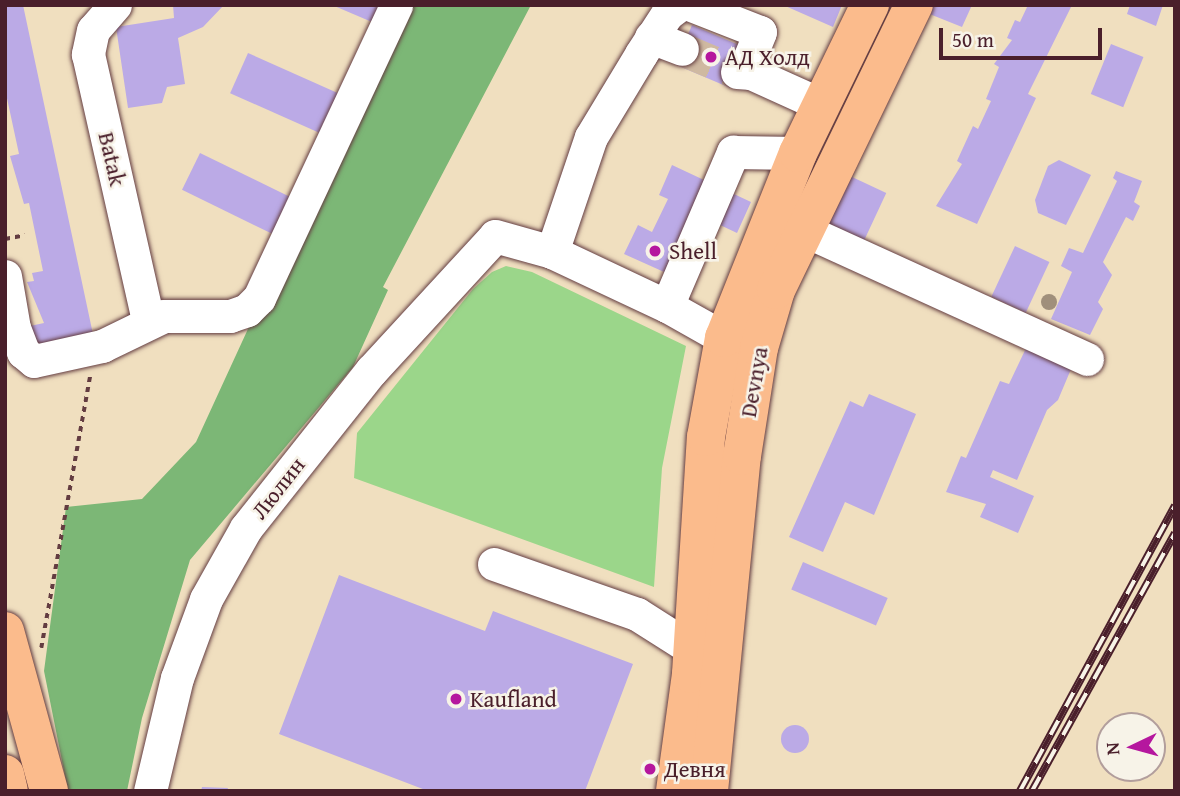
<!DOCTYPE html>
<meta charset="utf-8">
<style>
body{margin:0}
#map{position:relative;width:1180px;height:796px;overflow:hidden;background:#f0dfbf;font-family:"Gentium Book Plus",serif}
div>[style]{position:absolute}
[style*='--x']{left:calc(var(--x)*1px);top:calc(var(--y)*1px);width:calc(var(--w)*1px);rotate:calc(var(--a)*1deg)}
.green>*{inset:0;background:#9bd68a}
.forest>*{inset:0;background:#7cb776}
.building>*{inset:0;background:#bbaae6;transform-origin:0 0}
.round{border-radius:50%}
.minor-tunnel>*{height:33px;margin-top:-16.5px;transform-origin:0;background:repeating-linear-gradient(90deg,#cfb9a1 0 33px,transparent 0 50px)}
.path>*{height:3.5px;margin-top:-1.75px;transform-origin:0;background:repeating-linear-gradient(90deg,#633c41 0 5px,transparent 0 10px)}
.roads{filter:drop-shadow(0 0 2px #633c41) drop-shadow(0 0 2px #633c41)}
.minor>*{height:33px;margin:-16.5px;padding:0 16.5px;transform-origin:16.5px;border-radius:16.5px;background:#fff}
.major>*{height:38px;margin:-19px;padding:0 19px;transform-origin:19px;border-radius:19px;background:#fbbb8c}
.highway>*{height:38px;margin:-19px;padding:0 19px;transform-origin:19px;border-radius:19px;background:#fbbb8c}
.rail>*{height:8px;margin-top:-4px;transform-origin:0;background:repeating-linear-gradient(90deg,#f7f3e8 0 16px,#4a1f2b 0 32px);box-sizing:border-box;border-block:2px solid #4a1f2b}
.trees>*{width:16px;height:16px;margin:-8px;border-radius:50%;background:#a08f7b}
.dots>*{width:19px;height:19px;translate:-50% -50%;box-sizing:border-box;border:4px solid #f7f3e8;border-radius:50%}
span{translate:-50% -50%;white-space:nowrap;text-align:center;line-height:1.15;-webkit-text-stroke:5px #f7f3e8;paint-order:stroke}
.poi-label{font-size:23px;color:#4a1f2b}
.left{translate:0 -50%;text-align:left}
.street-label{font-size:23px;color:#4a1f2b}
.frame{position:absolute;inset:0;border:7px solid #4a1f2b;pointer-events:none}
.north{position:absolute;left:1096px;top:712px;width:70px;height:70px;box-sizing:border-box;background:#f7f3e8;border:2px solid #b29e9c;border-radius:50%;rotate:265deg;font-size:19px;font-weight:700;line-height:28px;text-align:center;color:#4a1f2b}
.north::after{content:'';display:block;margin:auto;width:24px;height:32px;background:#b5179e;clip-path:polygon(50% 0,100% 100%,50% 72%,0 100%)}
.scale{position:absolute;left:939px;top:28px;width:163px;height:32px;box-sizing:border-box;border:4px solid #4a1f2b;border-top:0;padding-left:9px;font-size:21px;line-height:24px;white-space:nowrap;color:#4a1f2b;-webkit-text-stroke:5px #f7f3e8;paint-order:stroke}
</style>
<div id="map">
<div class="green">
<i style="clip-path:polygon(506px 266px,532px 272px,686px 346px,662px 468px,654px 587px,354px 478px,357px 433px,473px 289px,492px 272px)"></i>
</div>
<div class="forest">
<i style="clip-path:polygon(397px 5px,531px 5px,383px 287px,388px 290px,353px 367px,190px 560px,142px 718px,127px 791px,68px 791px,44px 671px,66px 507px,142px 499px,196px 442px)"></i>
</div>
<div class="building">
<i style="clip-path:polygon(5px 5px,23px 5px,94px 339px,35px 351px,30px 326px,44px 323px,27px 282px,34px 281px,32px 273px,43px 271px,29px 203px,24px 204px,10px 156px,19px 154px,5px 89px)"></i>
<i style="clip-path:polygon(173px 5px,224px 5px,203px 27px,178px 38px,185px 84px,167px 87px,162px 103px,128px 108px,116px 27px,174px 18px)"></i>
<i style="clip-path:polygon(332px 5px,387px 5px,379px 25px)"></i>
<i style="clip-path:polygon(783px 5px,842px 5px,833px 27px)"></i>
<i style="clip-path:polygon(931px 5px,972px 5px,962px 27px,927px 13px)"></i>
<i style="clip-path:polygon(1028px 5px,1072px 5px,1028px 94px,1036px 98px,977px 224px,936px 206px,962px 164px,957px 161px,973px 126px,978px 129px,991px 101px,986px 99px,999px 67px,994px 64px,1012px 40px,1007px 38px,1015px 20px,1020px 22px)"></i>
<i style="clip-path:polygon(1130px 5px,1163px 5px,1156px 26px,1127px 14px)"></i>
<i style="left:692px;top:25px;width:60px;height:43px;rotate:23deg"></i>
<i style="left:1111px;top:44px;width:35px;height:54px;rotate:22deg"></i>
<i style="left:248px;top:53px;width:111px;height:44px;rotate:24deg"></i>
<i style="left:200px;top:153px;width:110px;height:41px;rotate:26deg"></i>
<i style="clip-path:polygon(1059px 160px,1091px 175px,1066px 225px,1038px 213px,1035px 200px,1048px 166px)"></i>
<i style="clip-path:polygon(672px 165px,751px 202px,737px 233px,701px 216px,673px 276px,624px 254px,638px 225px,652px 232px,668px 199px,659px 195px)"></i>
<i style="clip-path:polygon(1116px 171px,1142px 181px,1134px 202px,1140px 206px,1133px 221px,1126px 217px,1103px 262px,1112px 275px,1098px 302px,1103px 309px,1090px 335px,1051px 319px,1072px 272px,1061px 266px,1069px 248px,1083px 253px,1117px 181px,1113px 178px)"></i>
<i style="left:850px;top:176px;width:40px;height:56px;rotate:25deg"></i>
<i style="left:1015px;top:246px;width:38px;height:56px;rotate:25deg"></i>
<i style="clip-path:polygon(1028px 344px,1074px 362px,1058px 400px,1047px 410px,1017px 480px,993px 470px,990px 477px,1034px 496px,1018px 533px,980px 517px,986px 504px,946px 492px,961px 456px,966px 458px,1000px 381px,1009px 384px)"></i>
<i style="clip-path:polygon(869px 394px,916px 414px,874px 515px,845px 502px,823px 552px,789px 537px,850px 401px,863px 407px)"></i>
<i style="left:803px;top:562px;width:92px;height:30px;rotate:23deg"></i>
<i style="clip-path:polygon(339px 575px,485px 631px,493px 611px,633px 664px,585px 791px,428px 791px,279px 734px)"></i>
<i class="round" style="left:781px;top:725px;width:28px;height:28px"></i>
<i style="clip-path:polygon(202px 787px,228px 788px,227px 791px,201px 791px)"></i>
</div>
<div class="minor-tunnel">
<i style="--x:682;--y:49;--w:60;--a:22.7"></i>
</div>
<div class="path">
<i style="--x:5;--y:239;--w:20;--a:-11"></i>
<i style="--x:41;--y:648;--w:276;--a:-79.8"></i>
</div>
<div class="roads">
<div class="minor">
<i style="--x:115;--y:5;--w:33;--a:131"></i>
<i style="--x:93;--y:30;--w:25;--a:102"></i>
<i style="--x:88;--y:54;--w:273;--a:77.3"></i>
<i style="--x:691;--y:5;--w:74;--a:21.4"></i>
<i style="--x:760;--y:32;--w:27;--a:112"></i>
<i style="--x:750;--y:57;--w:16;--a:86"></i>
<i style="--x:651;--y:37;--w:33;--a:21"></i>
<i style="--x:737;--y:72;--w:14;--a:4"></i>
<i style="--x:751;--y:73;--w:78;--a:24.3"></i>
<i style="--x:804;--y:230;--w:311;--a:24.5"></i>
<i style="--x:552;--y:252;--w:121;--a:-71.3"></i>
<i style="--x:591;--y:137;--w:97;--a:-58.9"></i>
<i style="--x:641;--y:54;--w:48;--a:-57"></i>
<i style="--x:667;--y:14;--w:15;--a:-37"></i>
<i style="--x:5;--y:276;--w:53;--a:80.2"></i>
<i style="--x:14;--y:328;--w:26;--a:69"></i>
<i style="--x:23;--y:352;--w:14;--a:39"></i>
<i style="--x:34;--y:361;--w:70;--a:-12.4"></i>
<i style="--x:102;--y:346;--w:69;--a:-25.8"></i>
<i style="--x:164;--y:316;--w:66;--a:0"></i>
<i style="--x:230;--y:316;--w:18;--a:-19"></i>
<i style="--x:247;--y:310;--w:17;--a:-45"></i>
<i style="--x:259;--y:298;--w:323;--a:-64.9"></i>
<i style="--x:724;--y:338;--w:65;--a:-150.7"></i>
<i style="--x:667;--y:306;--w:168;--a:-66.8"></i>
<i style="--x:733;--y:152;--w:65;--a:0.9"></i>
<i style="--x:494;--y:564;--w:151;--a:19.3"></i>
<i style="--x:637;--y:614;--w:65;--a:32.5"></i>
<i style="--x:150;--y:791;--w:116;--a:-76.6"></i>
<i style="--x:177;--y:678;--w:84;--a:-69.8"></i>
<i style="--x:206;--y:599;--w:81;--a:-60.6"></i>
<i style="--x:246;--y:528;--w:201;--a:-51.5"></i>
<i style="--x:371;--y:371;--w:183;--a:-47.4"></i>
<i style="--x:495;--y:236;--w:59;--a:15.7"></i>
<i style="--x:552;--y:252;--w:127;--a:25.2"></i>
</div>
<div class="major">
<i style="--x:5;--y:774;--w:17;--a:77"></i>
<i style="--x:675;--y:791;--w:118;--a:-82.2"></i>
<i style="--x:691;--y:674;--w:237;--a:-86.4"></i>
<i style="--x:706;--y:437;--w:101;--a:-79.7"></i>
<i style="--x:724;--y:338;--w:199;--a:-68.2"></i>
<i style="--x:798;--y:153;--w:165;--a:-64.1"></i>
<i style="--x:709;--y:791;--w:337;--a:-84.4"></i>
<i style="--x:742;--y:456;--w:109;--a:-81.1"></i>
<i style="--x:759;--y:348;--w:60;--a:-73.7"></i>
<i style="--x:776;--y:290;--w:317;--a:-64.2"></i>
</div>
<div class="highway">
<i style="--x:5;--y:631;--w:166;--a:74.6"></i>
</div>
</div>
<div class="rail">
<i style="--x:1020;--y:791;--w:325;--a:-61.5"></i>
<i style="--x:1032;--y:791;--w:295;--a:-61"></i>
</div>
<div class="trees">
<i style="left:1049px;top:302px"></i>
</div>
<div class="dots">
<i style="left:711px;top:57px;background:#b5179e"></i>
<i style="left:655px;top:251px;background:#b5179e"></i>
<i style="left:456px;top:699px;background:#b5179e"></i>
<i style="left:650px;top:769px;background:#b5179e"></i>
</div>
<div class="poi-label">
<span class="left" style="left:725px;top:57px">АД Холд</span>
<span class="left" style="left:669px;top:251px">Shell</span>
<span class="left" style="left:470px;top:699px">Kaufland</span>
<span class="left" style="left:664px;top:769px">Девня</span>
</div>
<div class="street-label">
<span style="left:112px;top:159px;rotate:77deg">Batak</span>
<span style="left:754px;top:382px;rotate:-80deg">Devnya</span>
<span style="left:278px;top:488px;rotate:-52deg">Люлин</span>
</div>
<div class="frame"></div>
<div class="north">N</div>
<div class="scale">50 m</div>
</div>
